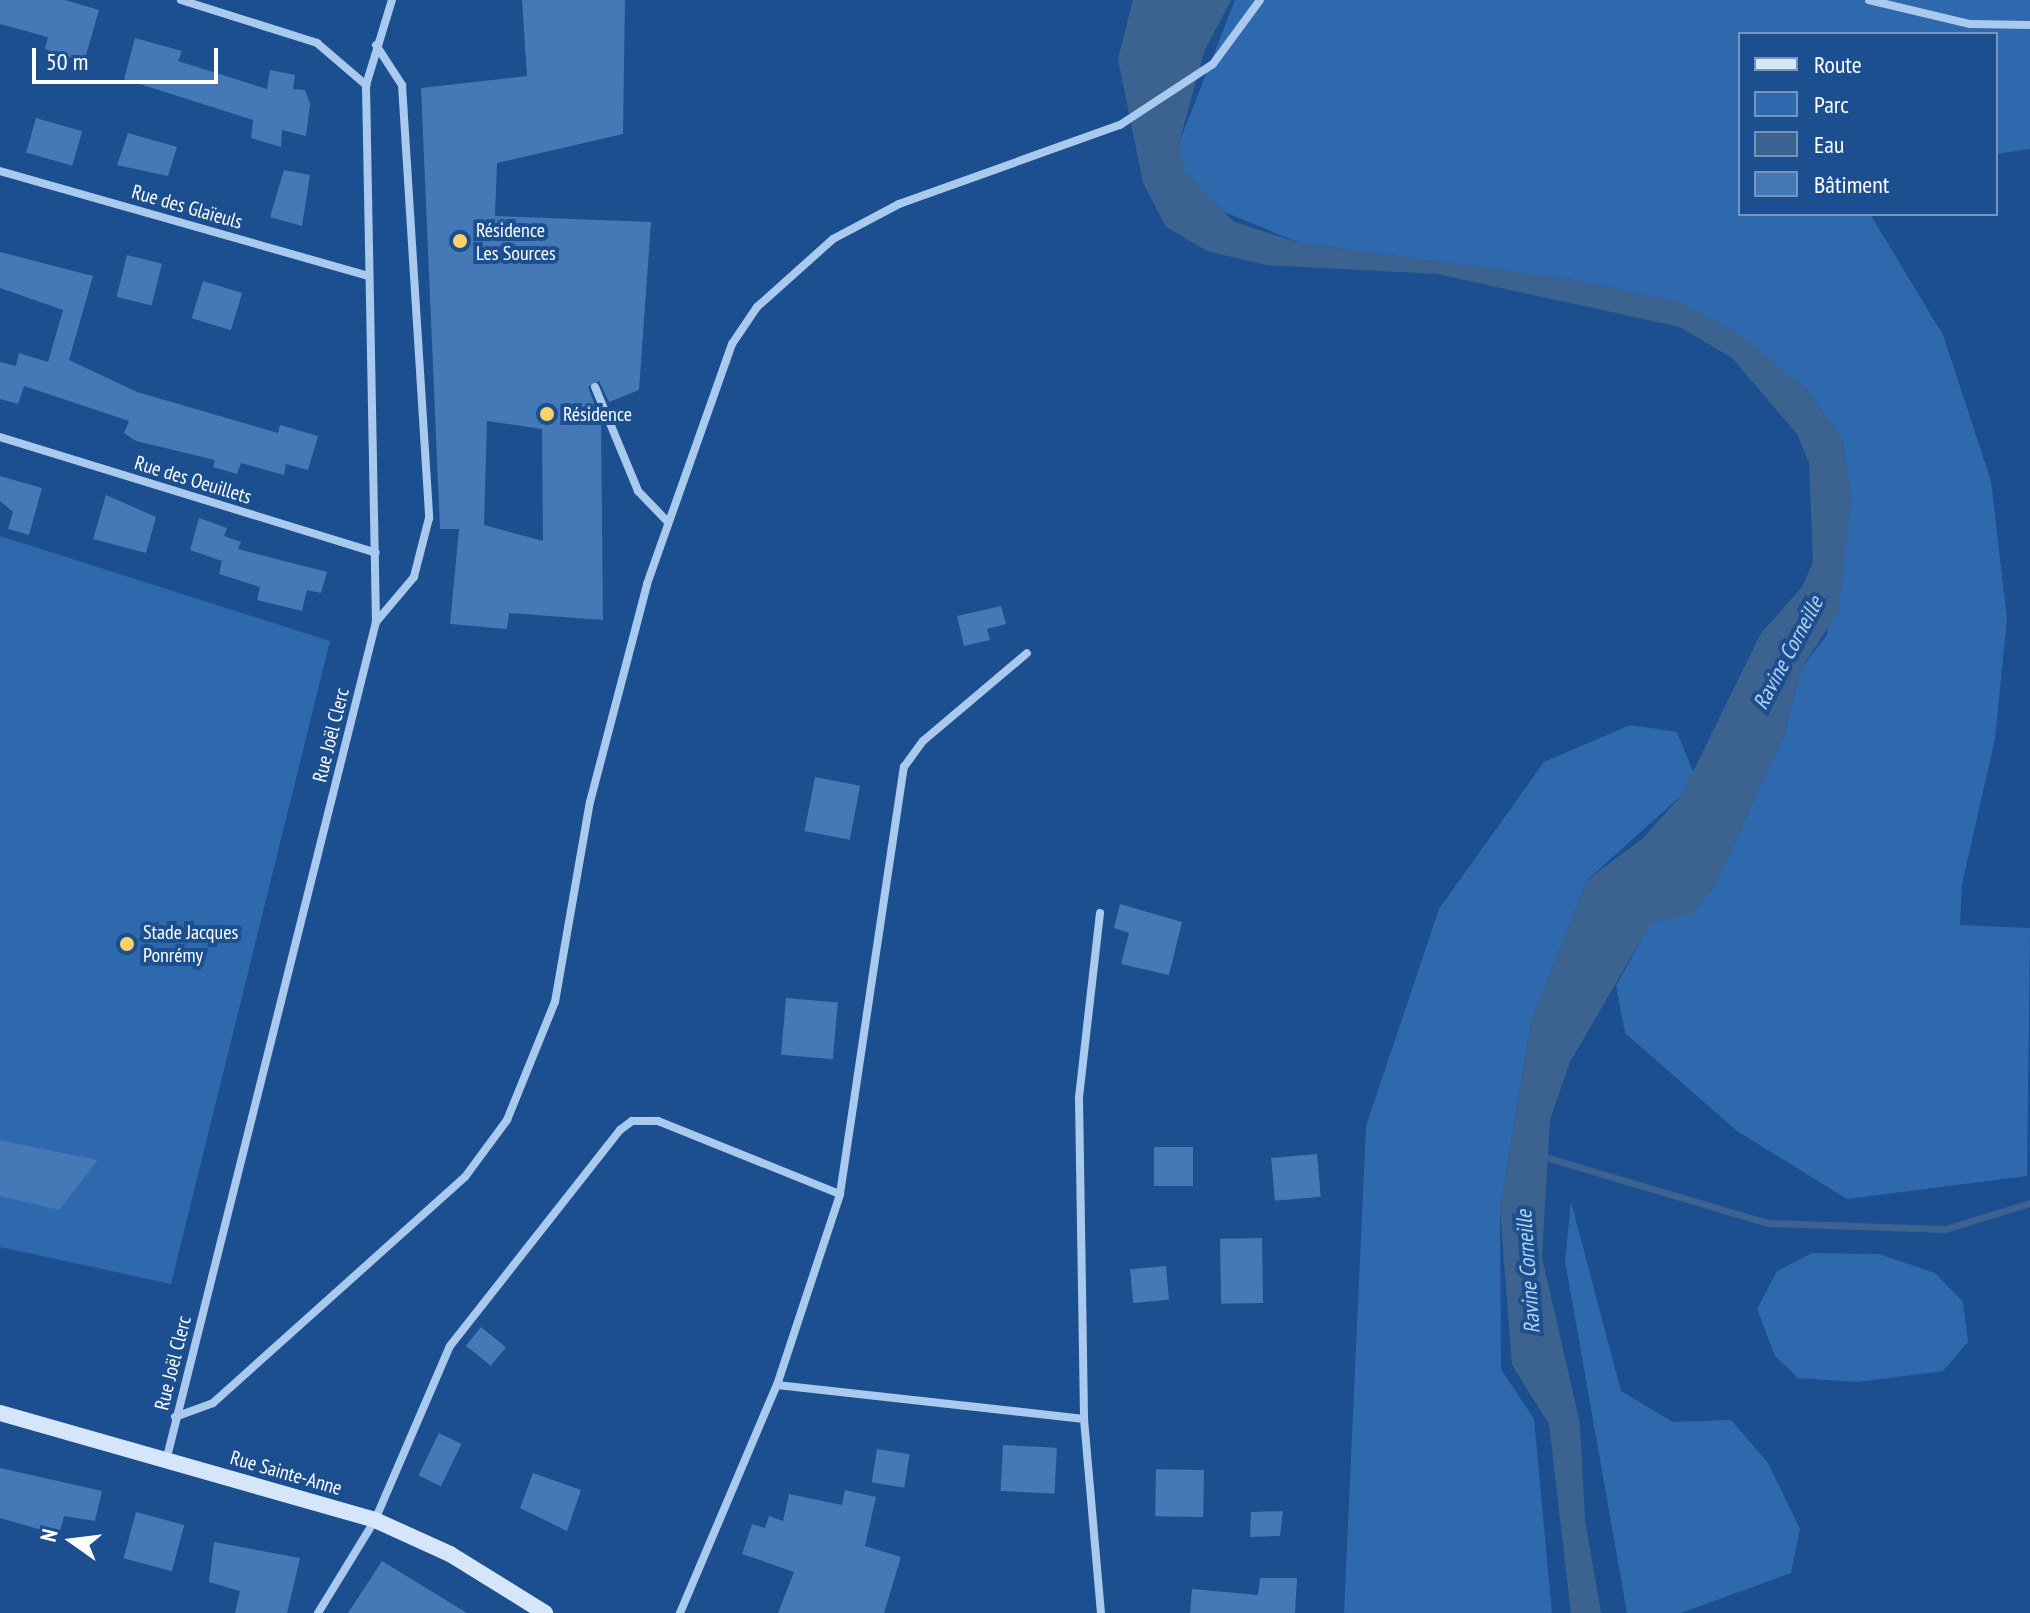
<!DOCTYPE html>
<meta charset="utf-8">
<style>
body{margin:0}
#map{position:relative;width:2030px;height:1613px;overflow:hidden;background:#1b4f8f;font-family:"PT Sans Narrow",sans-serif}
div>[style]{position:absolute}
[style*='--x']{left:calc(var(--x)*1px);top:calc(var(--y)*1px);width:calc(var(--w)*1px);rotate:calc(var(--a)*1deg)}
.green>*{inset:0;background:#2e69ad}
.water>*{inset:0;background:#3c6290}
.stream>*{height:7px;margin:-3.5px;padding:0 3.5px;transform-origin:3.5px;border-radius:3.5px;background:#3c6290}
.building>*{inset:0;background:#4478b7;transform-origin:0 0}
.street>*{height:8px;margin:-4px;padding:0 4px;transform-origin:4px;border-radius:4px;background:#a9c9ee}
.secondary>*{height:16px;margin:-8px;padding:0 8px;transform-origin:8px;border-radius:8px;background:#d6e6fa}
.dots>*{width:22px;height:22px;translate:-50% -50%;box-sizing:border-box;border:4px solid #1b4f8f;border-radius:50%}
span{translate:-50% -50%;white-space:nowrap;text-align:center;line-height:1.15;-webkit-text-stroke:8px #1b4f8f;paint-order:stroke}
.street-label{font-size:20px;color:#fff}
.poi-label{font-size:20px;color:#fff}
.left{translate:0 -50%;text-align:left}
.water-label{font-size:22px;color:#b5d3f5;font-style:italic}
.legend{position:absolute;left:1738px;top:32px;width:260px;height:184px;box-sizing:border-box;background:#1b4f8f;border:2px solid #7695bc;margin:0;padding:10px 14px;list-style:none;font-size:24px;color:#fff}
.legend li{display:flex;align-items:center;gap:16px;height:40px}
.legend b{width:40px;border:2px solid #7695bc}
.north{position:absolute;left:32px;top:1501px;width:80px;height:80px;-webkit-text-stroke:6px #1b4f8f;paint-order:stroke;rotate:284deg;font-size:22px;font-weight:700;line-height:32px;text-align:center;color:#fff}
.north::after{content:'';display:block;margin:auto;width:28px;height:36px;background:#fff;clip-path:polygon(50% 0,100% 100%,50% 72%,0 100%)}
.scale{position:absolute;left:32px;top:48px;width:186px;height:36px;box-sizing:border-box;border:4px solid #fff;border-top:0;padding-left:10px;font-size:24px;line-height:28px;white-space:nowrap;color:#fff;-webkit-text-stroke:6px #1b4f8f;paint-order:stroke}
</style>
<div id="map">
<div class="green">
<i style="clip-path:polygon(1235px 0,2030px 0,2030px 149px,1996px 154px,1996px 34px,1740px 34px,1740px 214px,1870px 214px,1943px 335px,1991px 481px,2007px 619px,1995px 739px,1962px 884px,1960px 925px,2030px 928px,2027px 1176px,1847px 1199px,1737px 1131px,1625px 1033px,1616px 986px,1651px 922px,1698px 907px,1715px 885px,1784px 735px,1801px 669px,1827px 635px,1851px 498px,1842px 439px,1805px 388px,1680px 302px,1574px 280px,1300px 243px,1212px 207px,1183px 171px,1179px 143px)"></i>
<i style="clip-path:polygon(0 536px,330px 641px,171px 1284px,0 1247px)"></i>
<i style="clip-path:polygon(1630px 725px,1677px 732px,1694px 774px,1681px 796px,1587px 880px,1531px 1022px,1500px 1210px,1501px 1369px,1534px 1419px,1552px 1613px,1344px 1613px,1366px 1126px,1439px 909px,1544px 762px)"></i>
<i style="clip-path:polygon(1571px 1202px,1621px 1391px,1673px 1422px,1731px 1420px,1768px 1463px,1800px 1529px,1791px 1573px,1681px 1613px,1627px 1613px,1565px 1261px)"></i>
<i style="clip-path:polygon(1812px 1253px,1879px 1254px,1935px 1273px,1963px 1302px,1968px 1342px,1943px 1371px,1858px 1382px,1798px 1378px,1775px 1356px,1757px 1309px,1777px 1271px)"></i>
</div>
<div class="water">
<i style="clip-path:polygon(1133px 0,1231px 0,1204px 52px,1179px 143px,1184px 171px,1234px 222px,1300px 243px,1574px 280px,1680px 302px,1737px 333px,1805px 388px,1842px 439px,1851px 498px,1839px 611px,1801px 669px,1784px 735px,1715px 885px,1693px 914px,1651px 923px,1570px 1062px,1550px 1120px,1542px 1257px,1580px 1424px,1585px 1520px,1601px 1613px,1571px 1613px,1549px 1424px,1512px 1365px,1500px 1210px,1531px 1022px,1587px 880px,1642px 839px,1681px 796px,1761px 633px,1802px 587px,1813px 562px,1809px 463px,1797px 434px,1732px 358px,1680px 327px,1437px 274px,1266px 265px,1207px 251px,1166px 227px,1143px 183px,1118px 59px)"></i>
</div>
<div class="stream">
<i style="--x:1538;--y:1155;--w:239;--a:16.5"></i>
<i style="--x:1767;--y:1223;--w:178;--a:1.9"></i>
<i style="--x:1945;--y:1229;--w:89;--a:-17"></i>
</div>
<div class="building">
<i style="clip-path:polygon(0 0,65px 0,99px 10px,84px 62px,45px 49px,48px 37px,0 24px)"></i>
<i style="clip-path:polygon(evenodd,522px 0,625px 0,623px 134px,497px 163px,495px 216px,651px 222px,639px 390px,609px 402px,599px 381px,588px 387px,601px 420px,603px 620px,509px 613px,507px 629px,450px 624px,459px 529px,440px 529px,421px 88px,527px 76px,522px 0,487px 421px,542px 429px,543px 541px,484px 525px,487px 421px)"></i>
<i style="clip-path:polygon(135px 38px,182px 51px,178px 61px,267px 89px,270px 70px,295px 75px,293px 89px,305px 90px,310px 104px,306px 136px,282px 130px,281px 147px,251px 138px,253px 120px,124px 79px)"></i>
<i style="left:36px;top:118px;width:48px;height:36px;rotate:16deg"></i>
<i style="clip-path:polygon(128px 133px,177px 147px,168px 176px,117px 165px)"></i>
<i style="clip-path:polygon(284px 170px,310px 175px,302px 226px,270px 217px)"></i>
<i style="clip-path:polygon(0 252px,93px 276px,69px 360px,137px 392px,278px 433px,280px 425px,318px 436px,308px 470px,286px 464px,284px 475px,241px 463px,237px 474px,213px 467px,215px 460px,136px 441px,124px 433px,129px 421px,24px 386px,18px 404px,0 399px,0 362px,16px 366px,19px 353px,48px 362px,63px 310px,0 288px)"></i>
<i style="left:127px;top:255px;width:36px;height:43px;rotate:14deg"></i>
<i style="left:203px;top:281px;width:41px;height:39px;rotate:17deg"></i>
<i style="clip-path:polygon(0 476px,42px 488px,29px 535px,8px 529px,13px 512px,0 501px)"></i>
<i style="clip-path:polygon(106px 495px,156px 517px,146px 553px,93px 539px)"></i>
<i style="clip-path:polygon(199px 518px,227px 528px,224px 536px,241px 542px,238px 549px,327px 572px,321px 593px,307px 590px,302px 611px,257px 600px,260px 587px,219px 574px,222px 561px,190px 550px)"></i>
<i style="clip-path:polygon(1001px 606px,1006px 624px,987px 629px,990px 640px,964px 646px,957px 616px)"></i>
<i style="left:815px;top:777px;width:46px;height:55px;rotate:11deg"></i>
<i style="clip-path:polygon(1120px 904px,1182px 922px,1169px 975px,1121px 964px,1129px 933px,1114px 928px)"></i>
<i style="left:786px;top:998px;width:52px;height:57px;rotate:5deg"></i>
<i style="clip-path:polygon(0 1140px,33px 1147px,98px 1160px,59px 1210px,0 1196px)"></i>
<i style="left:1154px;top:1147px;width:39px;height:39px"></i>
<i style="left:1317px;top:1154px;width:43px;height:46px;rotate:85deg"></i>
<i style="left:1262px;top:1238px;width:65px;height:42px;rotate:89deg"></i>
<i style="left:1166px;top:1266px;width:34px;height:36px;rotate:85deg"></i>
<i style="left:481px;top:1327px;width:32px;height:24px;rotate:39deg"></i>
<i style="left:439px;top:1433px;width:25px;height:47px;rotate:26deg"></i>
<i style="left:1003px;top:1445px;width:54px;height:46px;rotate:3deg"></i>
<i style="left:877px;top:1449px;width:33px;height:34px;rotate:9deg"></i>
<i style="clip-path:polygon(0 1468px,102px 1491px,95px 1521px,64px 1516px,59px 1535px,0 1518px)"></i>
<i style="left:1204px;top:1470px;width:47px;height:48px;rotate:91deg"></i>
<i style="clip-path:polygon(533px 1473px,581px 1490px,567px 1531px,520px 1508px)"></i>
<i style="clip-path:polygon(845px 1490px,876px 1497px,865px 1546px,901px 1557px,884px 1613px,778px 1613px,794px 1572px,742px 1554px,752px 1524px,765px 1528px,769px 1516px,783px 1521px,789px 1494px,842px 1505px)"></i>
<i style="clip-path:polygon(1283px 1511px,1280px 1536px,1250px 1537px,1251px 1512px)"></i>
<i style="left:136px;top:1512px;width:50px;height:48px;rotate:15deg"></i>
<i style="clip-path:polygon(214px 1542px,300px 1558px,287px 1613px,235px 1613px,240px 1591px,209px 1582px)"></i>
<i style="clip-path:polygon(382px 1561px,467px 1613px,348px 1613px)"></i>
<i style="clip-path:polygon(1260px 1578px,1297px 1578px,1295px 1613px,1190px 1613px,1192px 1589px,1258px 1595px)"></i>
</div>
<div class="street">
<i style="--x:181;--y:0;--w:143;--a:17.5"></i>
<i style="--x:317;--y:43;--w:65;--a:40.6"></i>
<i style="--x:1869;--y:0;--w:104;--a:13.4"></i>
<i style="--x:1970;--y:24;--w:60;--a:1"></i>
<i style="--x:376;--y:45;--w:48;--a:57"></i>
<i style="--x:402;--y:85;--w:434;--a:86.4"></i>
<i style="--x:429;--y:518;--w:61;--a:104.3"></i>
<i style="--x:414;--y:577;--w:59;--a:130.2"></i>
<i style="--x:0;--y:171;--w:380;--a:15.9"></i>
<i style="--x:595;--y:387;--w:113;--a:67.5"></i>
<i style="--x:638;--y:491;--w:42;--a:46"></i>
<i style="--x:0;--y:437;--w:393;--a:17.1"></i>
<i style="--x:1100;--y:913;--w:186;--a:96.5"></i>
<i style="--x:1079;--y:1098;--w:321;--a:89.1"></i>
<i style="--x:1084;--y:1419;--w:195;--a:85"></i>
<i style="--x:777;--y:1385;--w:309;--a:6.3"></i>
<i style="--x:175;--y:1417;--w:40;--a:-20.2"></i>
<i style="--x:213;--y:1403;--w:338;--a:-41.9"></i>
<i style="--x:465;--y:1177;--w:71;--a:-53.6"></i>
<i style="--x:507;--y:1120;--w:127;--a:-67.9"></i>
<i style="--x:555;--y:1002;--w:203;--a:-80.1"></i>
<i style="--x:590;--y:802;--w:225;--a:-75.3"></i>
<i style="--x:647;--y:584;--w:255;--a:-70.5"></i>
<i style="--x:732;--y:344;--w:45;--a:-56"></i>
<i style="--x:757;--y:307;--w:102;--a:-41.8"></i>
<i style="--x:833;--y:239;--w:75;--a:-27.9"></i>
<i style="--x:899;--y:204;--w:235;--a:-19.7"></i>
<i style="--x:1120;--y:125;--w:111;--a:-33.3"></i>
<i style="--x:1213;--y:64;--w:79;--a:-53.7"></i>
<i style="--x:166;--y:1461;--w:865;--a:-75.95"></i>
<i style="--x:376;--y:622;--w:537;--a:-91.07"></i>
<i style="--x:366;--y:85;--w:89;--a:-73"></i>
<i style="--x:318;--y:1613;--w:109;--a:-58.5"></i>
<i style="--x:375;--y:1520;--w:189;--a:-66.7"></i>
<i style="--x:450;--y:1346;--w:275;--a:-51.8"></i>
<i style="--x:620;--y:1130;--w:15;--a:-37"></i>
<i style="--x:632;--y:1121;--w:26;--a:0"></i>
<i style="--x:658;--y:1121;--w:196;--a:21.9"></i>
<i style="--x:680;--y:1613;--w:248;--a:-67"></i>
<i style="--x:777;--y:1385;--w:201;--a:-71.7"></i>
<i style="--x:840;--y:1194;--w:432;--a:-81.5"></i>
<i style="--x:904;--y:767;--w:32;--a:-54"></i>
<i style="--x:923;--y:741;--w:136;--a:-40.2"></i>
</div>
<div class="secondary">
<i style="--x:0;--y:1413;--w:390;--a:15.9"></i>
<i style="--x:375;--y:1520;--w:82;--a:24.4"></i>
<i style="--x:450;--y:1554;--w:112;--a:31.8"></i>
</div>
<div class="dots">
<i style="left:460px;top:241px;background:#ffd166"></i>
<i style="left:547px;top:414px;background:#ffd166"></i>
<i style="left:127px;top:944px;background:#ffd166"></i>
</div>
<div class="street-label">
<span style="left:187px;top:207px;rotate:16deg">Rue des Glaïeuls</span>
<span style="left:193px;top:480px;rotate:17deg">Rue des Oeuillets</span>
<span style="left:331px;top:735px;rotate:-76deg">Rue Joël Clerc</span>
<span style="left:173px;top:1363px;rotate:-76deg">Rue Joël Clerc</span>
<span style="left:286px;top:1473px;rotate:16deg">Rue Sainte-Anne</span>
</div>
<div class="poi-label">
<span class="left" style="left:476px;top:242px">Résidence<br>Les Sources</span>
<span class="left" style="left:563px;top:414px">Résidence</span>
<span class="left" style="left:143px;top:944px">Stade Jacques<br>Ponrémy</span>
</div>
<div class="water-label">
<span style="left:1788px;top:653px;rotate:-62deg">Ravine Corneille</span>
<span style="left:1528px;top:1272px;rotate:-94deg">Ravine Corneille</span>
</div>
<ul class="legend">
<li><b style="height:10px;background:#d6e6fa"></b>Route</li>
<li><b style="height:22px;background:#2e69ad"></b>Parc</li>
<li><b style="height:22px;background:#3c6290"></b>Eau</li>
<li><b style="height:22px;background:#4478b7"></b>Bâtiment</li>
</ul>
<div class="north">N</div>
<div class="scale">50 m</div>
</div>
